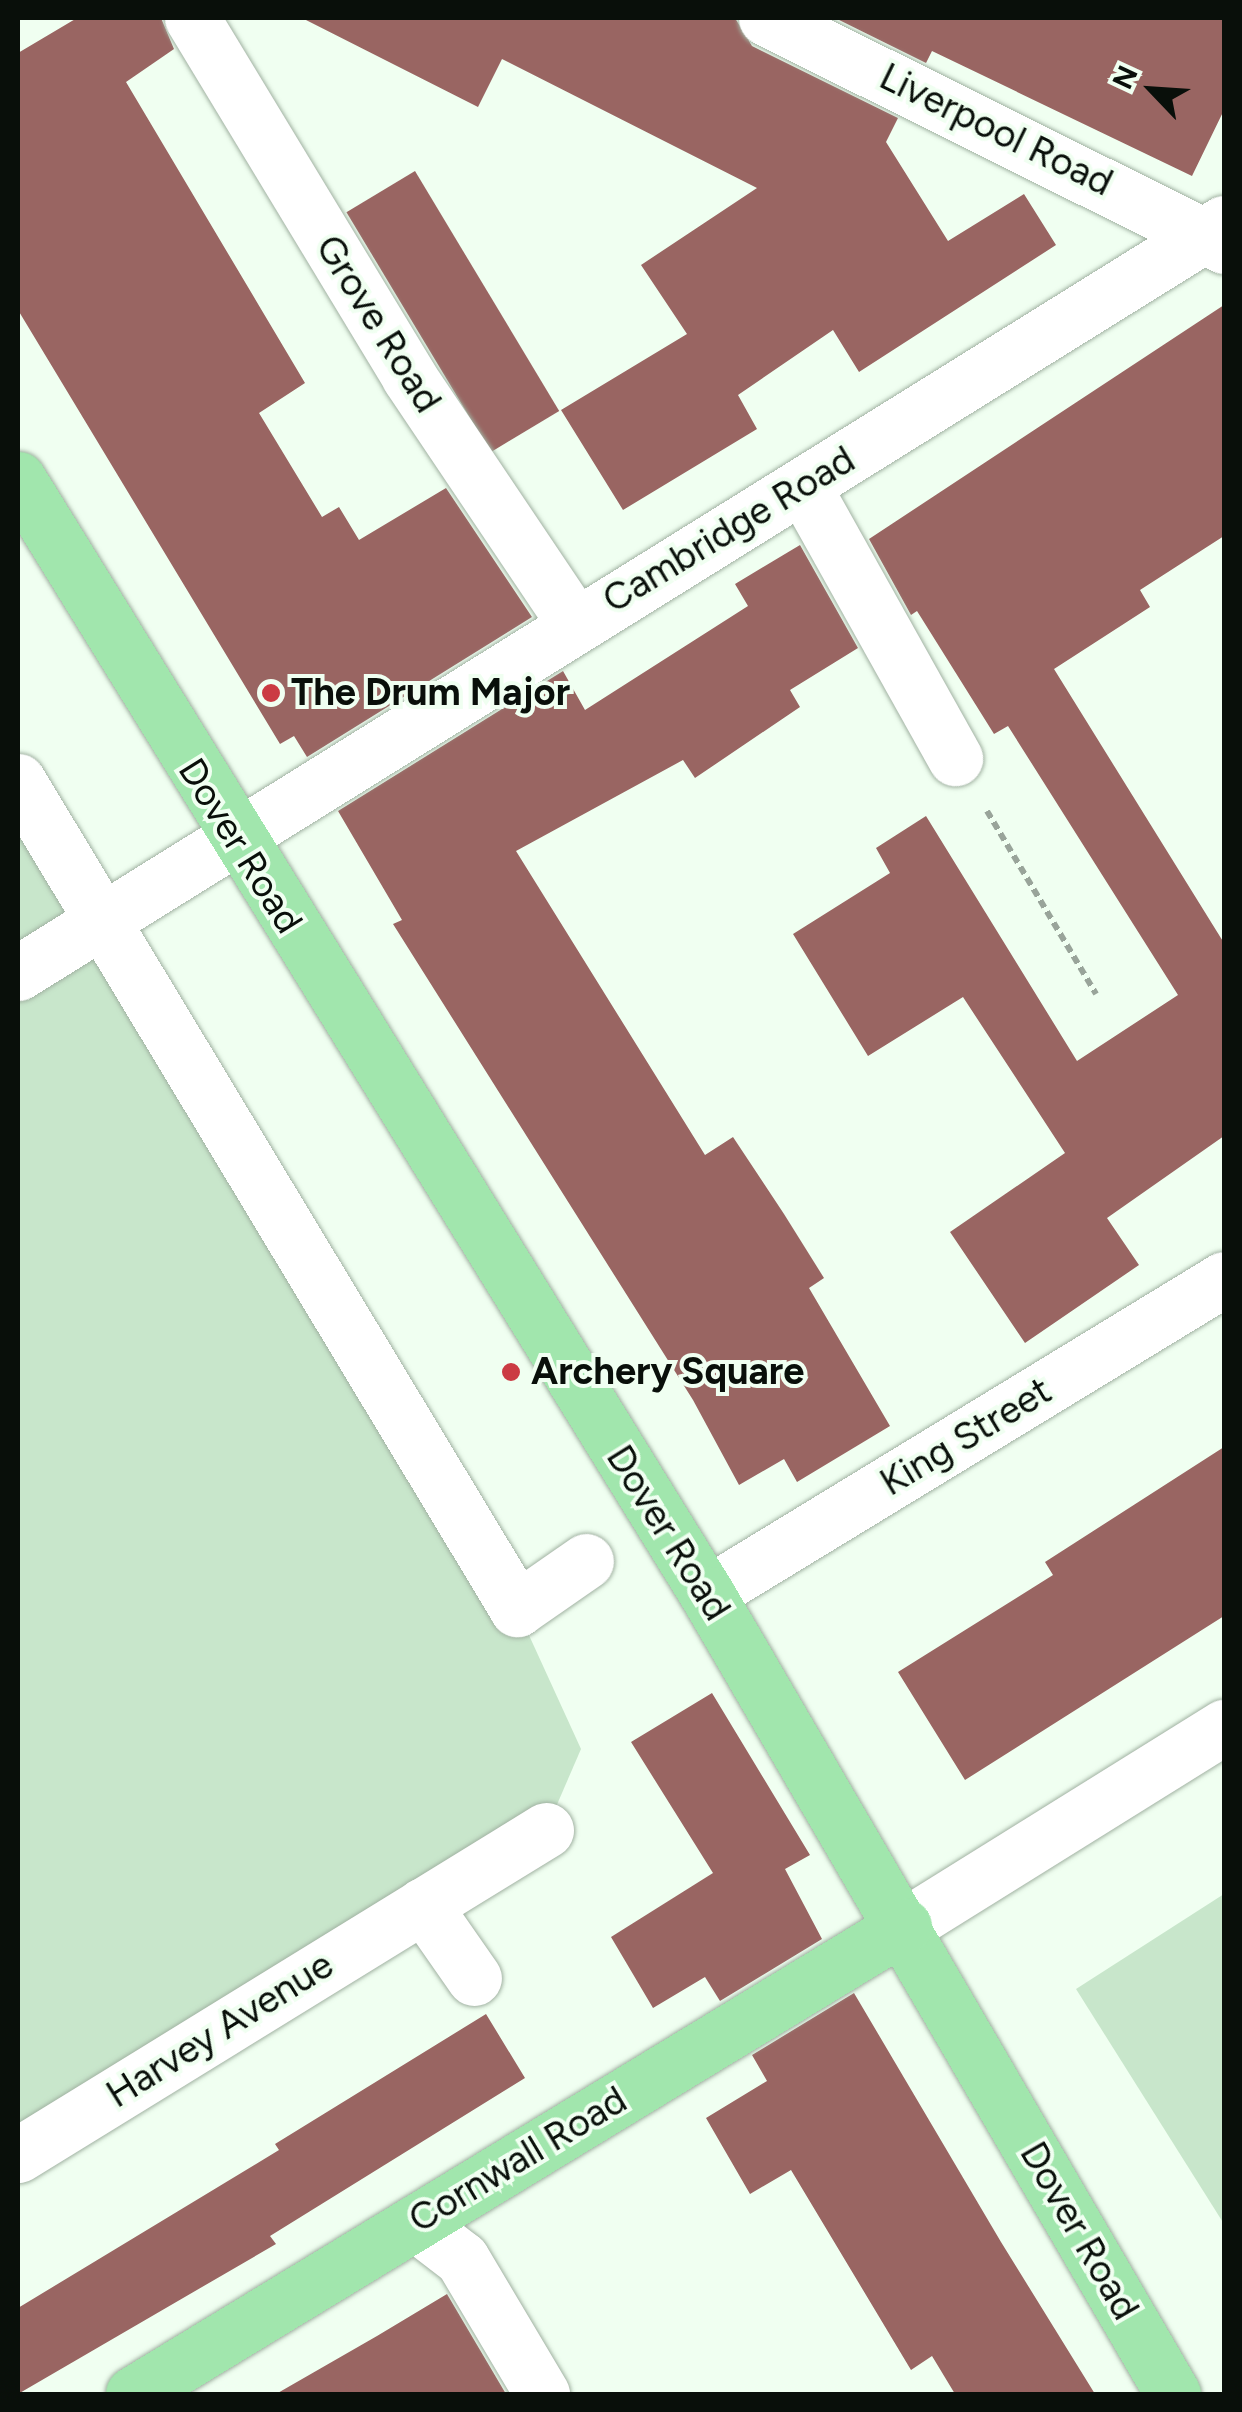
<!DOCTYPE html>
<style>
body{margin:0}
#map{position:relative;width:1242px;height:2412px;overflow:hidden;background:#f0fff1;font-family:Figtree,sans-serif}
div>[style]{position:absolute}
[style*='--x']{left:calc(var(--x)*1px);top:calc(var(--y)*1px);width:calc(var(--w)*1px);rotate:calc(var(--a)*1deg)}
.green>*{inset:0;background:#c8e6cb}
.building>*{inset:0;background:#996562;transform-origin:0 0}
.path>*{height:6px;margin-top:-3px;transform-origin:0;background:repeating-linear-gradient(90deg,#99a49a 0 8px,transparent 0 13px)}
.roads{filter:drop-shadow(0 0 2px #a1b2a2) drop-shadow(0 0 2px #a1b2a2)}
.minor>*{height:55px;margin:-27.5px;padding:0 27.5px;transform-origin:27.5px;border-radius:27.5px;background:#fff}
.major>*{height:55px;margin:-27.5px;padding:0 27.5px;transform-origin:27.5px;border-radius:27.5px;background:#a1e6ad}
.dots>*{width:28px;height:28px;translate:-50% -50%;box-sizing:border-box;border:5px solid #f0fff1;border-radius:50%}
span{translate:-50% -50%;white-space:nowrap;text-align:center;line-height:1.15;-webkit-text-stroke:8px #f0fff1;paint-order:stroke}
.street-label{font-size:38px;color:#090f0a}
.poi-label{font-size:38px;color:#090f0a;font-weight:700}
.left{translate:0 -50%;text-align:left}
.frame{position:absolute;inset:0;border:20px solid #090f0a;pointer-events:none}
.north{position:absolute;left:1102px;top:40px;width:100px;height:100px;-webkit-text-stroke:8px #f0fff1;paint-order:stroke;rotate:295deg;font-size:28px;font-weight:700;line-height:40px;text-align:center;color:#090f0a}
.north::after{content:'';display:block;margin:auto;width:35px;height:45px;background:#090f0a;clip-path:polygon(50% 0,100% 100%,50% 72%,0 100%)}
</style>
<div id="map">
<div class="green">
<i style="clip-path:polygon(18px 781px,517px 1609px,581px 1749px,546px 1830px,18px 2155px)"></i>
<i style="clip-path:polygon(1224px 1894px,1224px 2224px,1076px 1989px)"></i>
</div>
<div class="building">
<i style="clip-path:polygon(77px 18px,161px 18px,174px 49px,126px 82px,305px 383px,259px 413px,322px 517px,339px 507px,359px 540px,446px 488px,532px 617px,307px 757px,294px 736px,280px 744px,18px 310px,18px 53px)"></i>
<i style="clip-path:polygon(302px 18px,735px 18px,752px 46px,898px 118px,886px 142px,948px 241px,1024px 194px,1056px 245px,859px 372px,833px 330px,738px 395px,757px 429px,623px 510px,561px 410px,687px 334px,641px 265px,757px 188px,502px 59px,478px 107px)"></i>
<i style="clip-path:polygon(835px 18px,1224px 18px,1224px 110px,1192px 176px,932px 51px,926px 63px)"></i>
<i style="left:415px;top:171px;width:280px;height:80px;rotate:59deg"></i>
<i style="clip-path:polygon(1224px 305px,1224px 536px,1140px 590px,1150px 607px,1054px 669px,1224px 943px,1224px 1136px,1107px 1218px,1139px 1265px,1025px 1343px,950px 1232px,1065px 1153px,963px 997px,868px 1056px,793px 934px,890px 873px,876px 848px,926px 816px,1077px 1061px,1178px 995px,1008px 726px,994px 734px,917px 611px,911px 615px,869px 539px)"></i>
<i style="clip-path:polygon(800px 545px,858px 648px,790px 690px,800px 707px,695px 778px,683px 760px,516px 851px,705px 1155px,733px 1137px,784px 1214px,824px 1278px,809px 1288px,890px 1426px,797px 1482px,784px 1459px,739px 1485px,693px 1400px,393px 924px,402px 920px,338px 811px,563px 671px,585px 710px,748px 606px,735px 584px)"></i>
<i style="clip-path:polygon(1224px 1447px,1224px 1616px,965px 1780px,898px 1672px,1053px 1575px,1045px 1562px)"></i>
<i style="clip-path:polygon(712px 1693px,810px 1855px,785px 1869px,822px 1939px,720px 2001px,705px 1977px,653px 2008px,611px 1937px,713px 1873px,631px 1742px)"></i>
<i style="clip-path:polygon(854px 1993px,1001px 2242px,1095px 2394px,955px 2394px,932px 2356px,911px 2370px,791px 2170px,750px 2194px,706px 2118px,767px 2081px,752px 2055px)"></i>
<i style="clip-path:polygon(486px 2014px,525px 2078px,270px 2236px,276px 2244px,18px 2394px,18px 2308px,279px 2150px,275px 2144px)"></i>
<i style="clip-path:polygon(447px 2294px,506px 2394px,276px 2394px,377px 2336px)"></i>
</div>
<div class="path">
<i style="--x:987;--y:811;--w:213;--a:59.2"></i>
</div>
<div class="roads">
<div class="minor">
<i style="--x:192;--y:18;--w:419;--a:58.8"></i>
<i style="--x:409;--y:377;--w:298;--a:56.1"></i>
<i style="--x:766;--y:18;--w:512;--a:26.46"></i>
<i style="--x:803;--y:486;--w:312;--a:60.8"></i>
<i style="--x:18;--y:781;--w:967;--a:58.92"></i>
<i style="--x:517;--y:1609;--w:84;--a:-34.8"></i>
<i style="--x:18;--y:973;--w:1420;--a:-31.88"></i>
<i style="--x:707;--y:1594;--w:605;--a:-31.35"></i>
<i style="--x:423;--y:1905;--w:89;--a:55.1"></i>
<i style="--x:904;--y:1926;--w:377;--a:-31.9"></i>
<i style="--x:18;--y:2155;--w:620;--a:-31.61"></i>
<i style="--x:415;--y:2223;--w:59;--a:37.5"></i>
<i style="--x:462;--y:2259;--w:157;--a:59.3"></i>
</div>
<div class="major">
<i style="--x:18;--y:479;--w:1311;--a:58.29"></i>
<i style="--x:707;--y:1594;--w:926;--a:59.78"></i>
<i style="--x:133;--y:2394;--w:902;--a:-31.26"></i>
</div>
</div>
<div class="dots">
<i style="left:271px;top:693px;background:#cb3b43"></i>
<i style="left:511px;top:1372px;background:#cb3b43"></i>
</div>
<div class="street-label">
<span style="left:996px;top:130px;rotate:26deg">Liverpool Road</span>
<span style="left:378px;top:324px;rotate:58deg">Grove Road</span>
<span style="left:729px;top:530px;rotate:-31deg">Cambridge Road</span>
<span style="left:240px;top:846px;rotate:58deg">Dover Road</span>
<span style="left:966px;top:1437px;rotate:-31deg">King Street</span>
<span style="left:668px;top:1533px;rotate:58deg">Dover Road</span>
<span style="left:220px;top:2030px;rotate:-32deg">Harvey Avenue</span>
<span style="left:518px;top:2160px;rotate:-31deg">Cornwall Road</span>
<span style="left:1079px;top:2231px;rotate:60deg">Dover Road</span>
</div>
<div class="poi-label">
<span class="left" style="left:291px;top:693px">The Drum Major</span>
<span class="left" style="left:531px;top:1372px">Archery Square</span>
</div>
<div class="frame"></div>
<div class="north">N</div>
</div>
